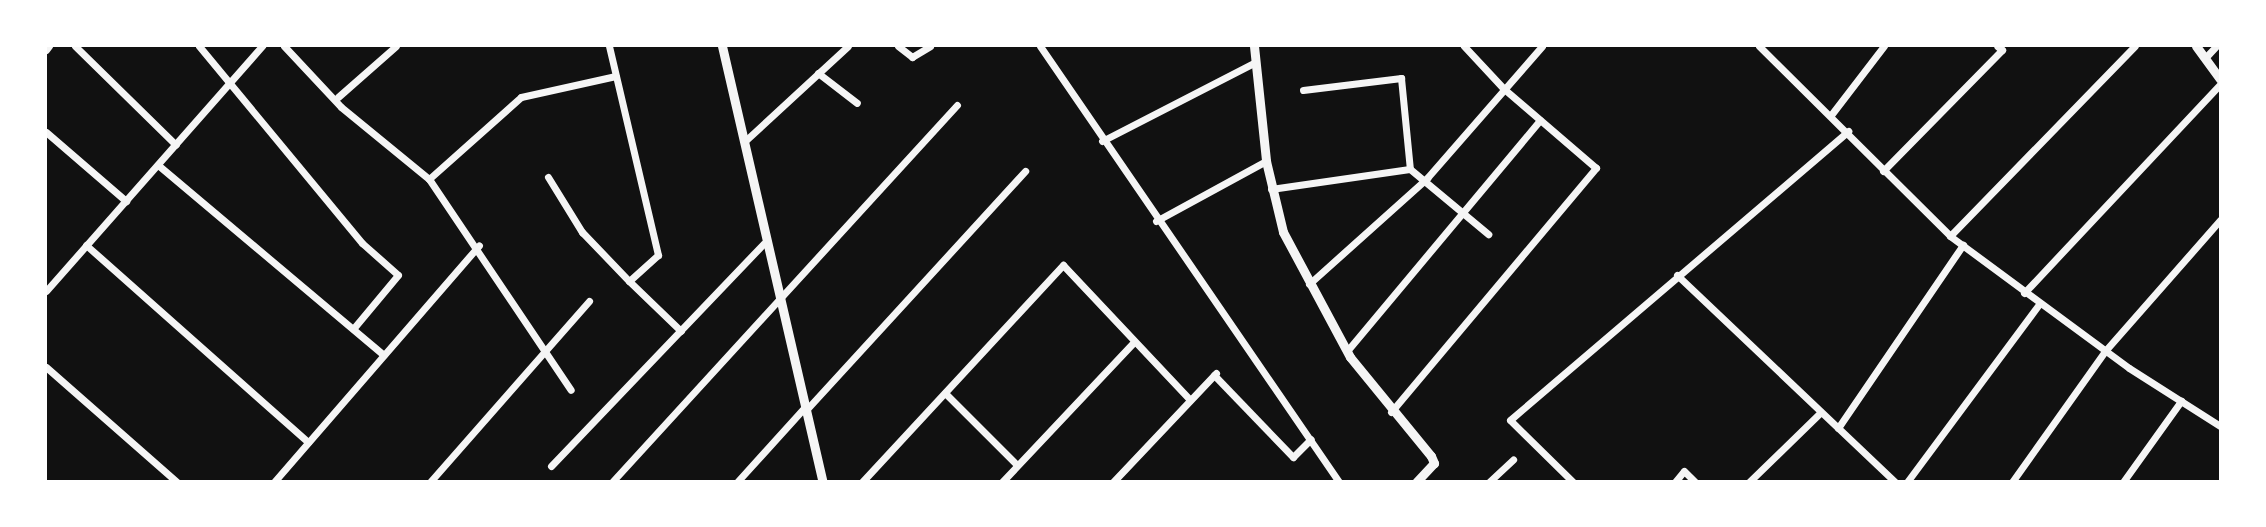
<!DOCTYPE html>
<style>
body{margin:0}
#map{position:relative;width:2266px;height:527px;overflow:hidden;background:#111;font-family:"Noto Serif",serif}
div>[style]{position:absolute}
[style*='--x']{left:calc(var(--x)*1px);top:calc(var(--y)*1px);width:calc(var(--w)*1px);rotate:calc(var(--a)*1deg)}
.minor>*{height:7px;margin:-3.5px;padding:0 3.5px;transform-origin:3.5px;border-radius:3.5px;background:#f5f5f5}
.tertiary>*{height:9px;margin:-4.5px;padding:0 4.5px;transform-origin:4.5px;border-radius:4.5px;background:#f5f5f5}
span{translate:-50% -50%;white-space:nowrap;text-align:center;line-height:1.15;-webkit-text-stroke:7px #fff;paint-order:stroke}
.frame{position:absolute;inset:0;border:47px solid #fff;pointer-events:none}
</style>
<div id="map">
<div class="minor">
<i style="--x:75;--y:46;--w:141;--a:44.4"></i>
<i style="--x:199;--y:46;--w:256;--a:50.4"></i>
<i style="--x:362;--y:243;--w:48;--a:41.6"></i>
<i style="--x:398;--y:275;--w:70;--a:129.8"></i>
<i style="--x:284;--y:46;--w:83;--a:46.9"></i>
<i style="--x:341;--y:107;--w:114;--a:39.3"></i>
<i style="--x:429;--y:179;--w:254;--a:56.1"></i>
<i style="--x:609;--y:46;--w:215;--a:76.8"></i>
<i style="--x:658;--y:255;--w:39;--a:138"></i>
<i style="--x:629;--y:281;--w:72;--a:43.9"></i>
<i style="--x:898;--y:46;--w:18;--a:38"></i>
<i style="--x:912;--y:57;--w:21;--a:-31"></i>
<i style="--x:1040;--y:46;--w:529;--a:55.56"></i>
<i style="--x:1759;--y:46;--w:269;--a:44.8"></i>
<i style="--x:1950;--y:236;--w:222;--a:36.4"></i>
<i style="--x:2129;--y:368;--w:108;--a:32.5"></i>
<i style="--x:46;--y:50;--w:5;--a:-53"></i>
<i style="--x:2205;--y:58;--w:16;--a:-47"></i>
<i style="--x:818;--y:73;--w:49;--a:37.6"></i>
<i style="--x:1303;--y:90;--w:99;--a:-7"></i>
<i style="--x:1401;--y:78;--w:91;--a:84.4"></i>
<i style="--x:338;--y:97;--w:77;--a:-41.3"></i>
<i style="--x:1831;--y:115;--w:87;--a:-52.5"></i>
<i style="--x:46;--y:132;--w:106;--a:40.8"></i>
<i style="--x:745;--y:141;--w:140;--a:-42.7"></i>
<i style="--x:1102;--y:141;--w:173;--a:-27.2"></i>
<i style="--x:158;--y:165;--w:295;--a:40.1"></i>
<i style="--x:1883;--y:171;--w:170;--a:-45.5"></i>
<i style="--x:2002;--y:50;--w:6;--a:-141"></i>
<i style="--x:548;--y:177;--w:65;--a:58.3"></i>
<i style="--x:582;--y:232;--w:68;--a:46.2"></i>
<i style="--x:429;--y:179;--w:123;--a:-41.7"></i>
<i style="--x:521;--y:97;--w:97;--a:-12.5"></i>
<i style="--x:1271;--y:189;--w:140;--a:-8.2"></i>
<i style="--x:1410;--y:169;--w:102;--a:39.8"></i>
<i style="--x:1156;--y:221;--w:125;--a:-28.6"></i>
<i style="--x:1950;--y:236;--w:265;--a:-45.8"></i>
<i style="--x:86;--y:245;--w:297;--a:41.6"></i>
<i style="--x:1677;--y:275;--w:301;--a:43.5"></i>
<i style="--x:1309;--y:284;--w:159;--a:-41.9"></i>
<i style="--x:1427;--y:178;--w:175;--a:-48.9"></i>
<i style="--x:46;--y:291;--w:327;--a:-48.6"></i>
<i style="--x:2024;--y:293;--w:287;--a:-46.8"></i>
<i style="--x:1347;--y:351;--w:301;--a:-50.1"></i>
<i style="--x:46;--y:367;--w:174;--a:41.3"></i>
<i style="--x:1214;--y:375;--w:114;--a:46.1"></i>
<i style="--x:1293;--y:457;--w:25;--a:-45"></i>
<i style="--x:945;--y:393;--w:102;--a:45"></i>
<i style="--x:807;--y:409;--w:323;--a:-47.5"></i>
<i style="--x:1391;--y:412;--w:319;--a:-50"></i>
<i style="--x:1596;--y:168;--w:121;--a:-139.3"></i>
<i style="--x:1504;--y:89;--w:59;--a:-132.9"></i>
<i style="--x:1838;--y:428;--w:222;--a:-55.7"></i>
<i style="--x:551;--y:466;--w:308;--a:-46.3"></i>
<i style="--x:274;--y:482;--w:313;--a:-49.1"></i>
<i style="--x:430;--y:482;--w:241;--a:-48.7"></i>
<i style="--x:612;--y:482;--w:511;--a:-47.54"></i>
<i style="--x:737;--y:482;--w:103;--a:-47.8"></i>
<i style="--x:862;--y:482;--w:296;--a:-47.2"></i>
<i style="--x:1063;--y:265;--w:185;--a:46.7"></i>
<i style="--x:1002;--y:482;--w:192;--a:-46.7"></i>
<i style="--x:1113;--y:482;--w:150;--a:-46.6"></i>
<i style="--x:1489;--y:482;--w:33;--a:-43"></i>
<i style="--x:1573;--y:482;--w:88;--a:-135.5"></i>
<i style="--x:1510;--y:420;--w:445;--a:-40.5"></i>
<i style="--x:1675;--y:482;--w:14;--a:-51"></i>
<i style="--x:1684;--y:471;--w:16;--a:45"></i>
<i style="--x:1749;--y:482;--w:100;--a:-44.2"></i>
<i style="--x:1907;--y:482;--w:222;--a:-53.4"></i>
<i style="--x:2012;--y:482;--w:161;--a:-54.6"></i>
<i style="--x:2105;--y:351;--w:174;--a:-48.7"></i>
<i style="--x:2123;--y:482;--w:100;--a:-54.4"></i>
</div>
<div class="tertiary">
<i style="--x:722;--y:46;--w:448;--a:77"></i>
<i style="--x:1254;--y:46;--w:116;--a:84"></i>
<i style="--x:1266;--y:161;--w:73;--a:76.5"></i>
<i style="--x:1283;--y:232;--w:142;--a:61.8"></i>
<i style="--x:1350;--y:357;--w:128;--a:50.7"></i>
<i style="--x:1431;--y:456;--w:8;--a:67"></i>
<i style="--x:1434;--y:463;--w:26;--a:133"></i>
<i style="--x:2196;--y:46;--w:41;--a:54"></i>
</div>
<div class="frame"></div>
</div>
